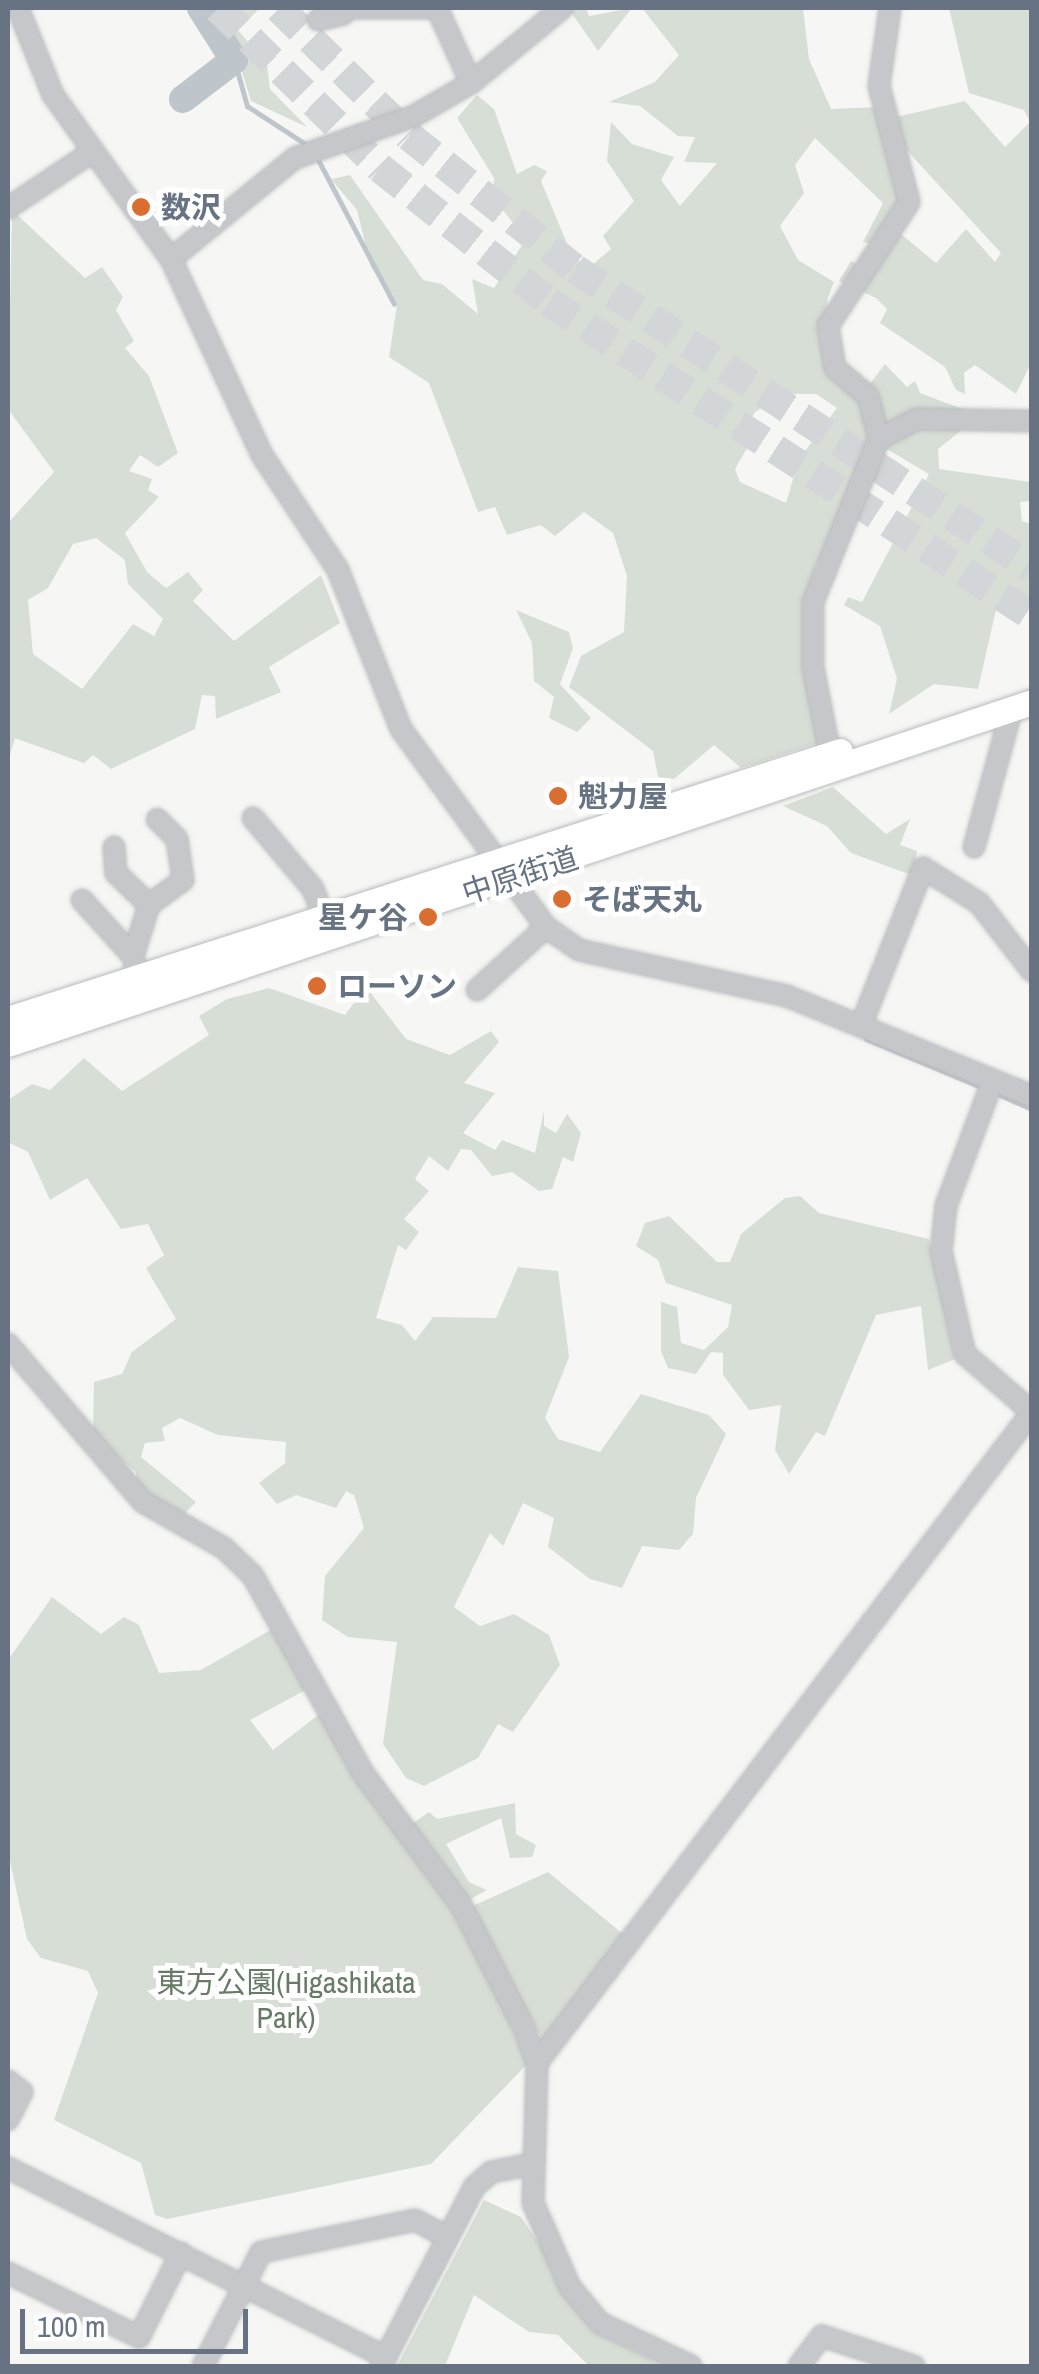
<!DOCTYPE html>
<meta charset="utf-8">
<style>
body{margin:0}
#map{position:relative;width:1039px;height:2374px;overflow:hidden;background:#f6f7f4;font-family:"Archivo Narrow","Noto Sans JP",sans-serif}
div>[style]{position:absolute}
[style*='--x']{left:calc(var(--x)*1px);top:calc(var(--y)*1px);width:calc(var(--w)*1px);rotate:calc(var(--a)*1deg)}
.green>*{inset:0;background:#d7ded5}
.stream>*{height:5px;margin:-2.5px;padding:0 2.5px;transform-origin:2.5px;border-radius:2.5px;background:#bfc6cb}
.river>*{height:28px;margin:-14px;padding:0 14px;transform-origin:14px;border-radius:14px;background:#bfc6cb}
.highway-tunnel>*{height:30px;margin-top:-15px;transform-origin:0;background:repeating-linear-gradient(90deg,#d2d6d8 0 30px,transparent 0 45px)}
.roads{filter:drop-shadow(0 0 2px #b8babe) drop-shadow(0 0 2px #b8babe)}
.minor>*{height:20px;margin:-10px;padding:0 10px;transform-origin:10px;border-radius:10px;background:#c5c7cb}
.major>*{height:25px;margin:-12.5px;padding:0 12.5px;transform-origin:12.5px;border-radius:12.5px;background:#fff}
.dots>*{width:28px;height:28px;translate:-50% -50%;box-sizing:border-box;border:5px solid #fff;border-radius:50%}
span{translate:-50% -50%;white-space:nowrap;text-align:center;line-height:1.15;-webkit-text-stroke:10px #fff;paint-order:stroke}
.poi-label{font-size:30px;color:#677383;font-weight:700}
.left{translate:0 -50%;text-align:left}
.right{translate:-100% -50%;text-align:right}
.street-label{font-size:30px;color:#677383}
.park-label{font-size:30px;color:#677b66}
.frame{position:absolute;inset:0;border:10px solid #677383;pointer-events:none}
.scale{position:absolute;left:20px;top:2309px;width:228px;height:45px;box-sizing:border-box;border:5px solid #677383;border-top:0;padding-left:12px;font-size:30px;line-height:35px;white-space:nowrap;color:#677383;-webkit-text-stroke:8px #fff;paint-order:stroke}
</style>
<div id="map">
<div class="green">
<i style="clip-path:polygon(207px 8px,258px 10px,238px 30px,267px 64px,270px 89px,307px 127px,251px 101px,233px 43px)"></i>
<i style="clip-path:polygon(568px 8px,586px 8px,589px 16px,632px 8px,598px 51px)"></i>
<i style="clip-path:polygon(evenodd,642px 8px,803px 8px,809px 59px,831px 109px,879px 107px,905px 195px,874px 245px,863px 242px,883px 203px,815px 138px,795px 165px,804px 193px,780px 226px,798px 260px,834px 282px,827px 300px,835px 368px,863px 393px,885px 364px,907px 387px,915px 381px,920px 393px,965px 410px,968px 425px,938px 449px,939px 469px,1031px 482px,1031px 501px,1020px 502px,1022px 521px,1031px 524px,1031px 602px,998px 601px,978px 689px,934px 684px,889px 714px,897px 679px,880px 626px,844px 605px,848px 597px,862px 602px,929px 474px,885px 448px,815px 566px,809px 600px,821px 742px,741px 768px,714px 745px,674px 779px,658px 777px,653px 751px,569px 687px,581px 656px,624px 632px,627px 576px,613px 533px,584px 512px,555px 536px,541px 525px,507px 535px,495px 507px,478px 512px,429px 383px,389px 357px,397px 305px,371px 267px,357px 210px,331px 179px,350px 175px,423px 280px,442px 284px,478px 314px,472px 279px,494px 288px,526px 239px,493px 198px,494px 178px,457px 118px,477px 95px,494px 109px,517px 174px,534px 165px,547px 171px,541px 181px,573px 258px,592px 265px,611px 249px,603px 236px,634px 201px,607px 161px,611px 122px,632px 144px,674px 157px,661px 180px,680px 206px,717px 163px,684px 162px,695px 137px,678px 136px,640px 106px,609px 102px,655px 82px,679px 55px,642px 8px,788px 394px,816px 394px,837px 408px,799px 459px,786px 503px,740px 482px,735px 469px,754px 436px,746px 430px,755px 412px,788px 394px)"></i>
<i style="clip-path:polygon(949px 8px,1031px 8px,1032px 361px,1016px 394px,975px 365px,964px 373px,965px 394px,956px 390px,945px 367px,880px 323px,887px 309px,876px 298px,839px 281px,851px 261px,867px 270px,901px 234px,936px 263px,966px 229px,995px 262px,1001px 253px,902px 145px,896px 117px,965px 101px,1005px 147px,1030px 122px,1024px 110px,969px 93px)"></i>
<i style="clip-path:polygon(evenodd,12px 210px,85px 278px,102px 267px,123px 297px,116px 310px,134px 341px,125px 348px,149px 376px,178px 453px,158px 467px,140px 455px,129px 471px,152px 479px,148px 490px,159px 497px,125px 533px,147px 572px,166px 588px,188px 572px,203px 590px,193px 601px,234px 641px,321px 575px,340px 623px,269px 667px,281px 692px,216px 719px,215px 696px,202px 695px,195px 729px,111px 769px,93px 755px,84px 763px,15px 738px,8px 761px,8px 523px,54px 472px,8px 409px,12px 210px,96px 538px,125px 560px,128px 584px,163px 619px,154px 636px,133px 624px,82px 689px,33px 654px,28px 600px,48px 588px,73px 544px,96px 538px)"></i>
<i style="clip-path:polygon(516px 610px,569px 632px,573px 648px,560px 684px,591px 718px,577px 732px,549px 718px,554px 697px,534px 681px,532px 643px)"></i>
<i style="clip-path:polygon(833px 787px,886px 834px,910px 819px,900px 845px,917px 851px,914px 876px,851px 853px,827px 826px,783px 806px)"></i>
<i style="clip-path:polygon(366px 987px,406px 1039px,450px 1055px,491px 1031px,499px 1042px,464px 1083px,495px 1093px,463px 1133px,495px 1150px,502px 1140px,535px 1153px,544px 1111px,544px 1126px,556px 1133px,567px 1114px,581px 1133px,573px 1162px,563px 1157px,552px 1189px,539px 1191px,512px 1172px,492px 1176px,471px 1150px,461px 1149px,448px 1171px,429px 1156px,415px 1179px,429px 1191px,404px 1219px,419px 1232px,406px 1250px,398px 1245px,376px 1318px,402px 1325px,415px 1341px,433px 1317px,496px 1318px,518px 1267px,558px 1271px,569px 1357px,545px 1418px,558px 1439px,600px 1452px,641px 1394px,709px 1415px,726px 1434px,696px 1498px,693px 1534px,679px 1550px,642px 1546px,622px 1588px,590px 1579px,548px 1547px,554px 1518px,523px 1503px,503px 1546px,490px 1533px,454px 1607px,480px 1626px,514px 1614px,549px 1635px,560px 1665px,513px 1732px,498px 1724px,478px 1758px,424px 1786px,406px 1778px,383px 1744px,397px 1642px,348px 1637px,322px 1620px,325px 1576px,364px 1528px,354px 1495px,346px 1491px,336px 1508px,296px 1495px,277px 1504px,259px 1483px,285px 1463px,286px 1442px,218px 1435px,180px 1418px,162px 1428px,165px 1441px,145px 1443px,141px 1457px,196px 1502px,181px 1517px,137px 1485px,136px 1472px,93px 1437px,94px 1382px,122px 1374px,132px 1352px,176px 1319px,146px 1268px,164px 1255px,148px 1224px,121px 1229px,87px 1178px,50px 1200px,28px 1152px,8px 1142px,8px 1100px,32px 1084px,50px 1090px,84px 1058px,122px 1091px,209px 1035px,199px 1016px,227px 999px,269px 988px,345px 1015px)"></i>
<i style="clip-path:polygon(800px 1196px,819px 1213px,929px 1239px,955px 1359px,928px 1370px,921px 1306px,876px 1315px,825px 1436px,816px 1432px,789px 1474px,775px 1450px,781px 1405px,749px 1410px,723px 1375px,723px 1353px,711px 1352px,696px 1374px,668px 1368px,661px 1351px,661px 1302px,677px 1307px,681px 1343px,704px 1350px,728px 1327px,732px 1305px,666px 1283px,658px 1260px,636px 1246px,645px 1223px,669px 1216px,717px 1262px,730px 1262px,741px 1234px,785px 1198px)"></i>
<i style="clip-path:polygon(52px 1597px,101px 1634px,124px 1617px,139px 1625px,159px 1673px,201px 1670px,279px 1625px,315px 1685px,250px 1720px,273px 1750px,326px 1709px,413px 1823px,429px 1812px,437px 1819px,515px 1803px,516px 1834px,536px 1845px,532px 1857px,510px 1858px,501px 1818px,446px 1844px,469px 1882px,487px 1890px,456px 1907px,528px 2063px,431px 2164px,167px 2219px,155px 2215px,141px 2163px,54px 2120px,98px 1993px,88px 1971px,41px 1958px,27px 1939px,8px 1852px,8px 1660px)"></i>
<i style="clip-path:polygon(548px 1872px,623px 1934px,544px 2041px,466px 1909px)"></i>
<i style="clip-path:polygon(484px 2200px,521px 2217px,601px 2335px,663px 2366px,589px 2366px,558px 2335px,529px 2332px,474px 2295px,445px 2366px,397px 2366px)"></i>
</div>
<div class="stream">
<i style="--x:234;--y:60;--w:48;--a:74.2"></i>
<i style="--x:247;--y:106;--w:75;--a:33.1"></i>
<i style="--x:316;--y:156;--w:167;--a:62.2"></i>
<i style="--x:866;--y:1039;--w:127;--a:22.7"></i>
<i style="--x:993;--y:1092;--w:43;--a:23.6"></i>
</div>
<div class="river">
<i style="--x:183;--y:99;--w:64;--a:-37.4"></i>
<i style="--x:234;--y:60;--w:62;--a:-122.4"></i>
</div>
<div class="highway-tunnel">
<i style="--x:218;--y:8;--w:228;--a:44.6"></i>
<i style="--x:380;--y:168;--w:216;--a:38.4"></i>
<i style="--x:549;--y:302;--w:576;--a:33.03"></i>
<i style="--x:279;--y:8;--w:182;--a:44.6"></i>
<i style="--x:409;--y:136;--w:213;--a:38.7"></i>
<i style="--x:575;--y:269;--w:546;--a:33.2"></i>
</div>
<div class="roads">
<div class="minor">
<i style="--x:18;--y:8;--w:94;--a:68.1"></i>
<i style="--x:53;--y:95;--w:202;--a:54.3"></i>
<i style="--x:171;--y:259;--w:216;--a:65.1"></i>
<i style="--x:262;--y:455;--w:138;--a:56.5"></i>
<i style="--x:338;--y:570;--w:171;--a:68.4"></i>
<i style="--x:401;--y:729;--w:245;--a:53.8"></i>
<i style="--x:546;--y:927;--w:40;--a:34.9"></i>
<i style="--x:579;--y:950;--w:213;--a:12.5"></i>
<i style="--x:787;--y:996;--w:265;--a:22.2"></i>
<i style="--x:333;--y:8;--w:104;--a:0"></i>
<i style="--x:437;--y:8;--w:82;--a:65.6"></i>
<i style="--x:318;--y:20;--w:26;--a:-13"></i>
<i style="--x:8;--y:208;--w:102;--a:-33.8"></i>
<i style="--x:171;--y:259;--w:160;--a:-39.2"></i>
<i style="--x:295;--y:158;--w:126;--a:-19.4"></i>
<i style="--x:414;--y:116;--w:66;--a:-30.1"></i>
<i style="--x:471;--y:83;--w:118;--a:-39.5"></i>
<i style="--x:879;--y:439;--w:44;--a:-104.3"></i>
<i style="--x:868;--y:396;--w:43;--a:-139.7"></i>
<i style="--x:835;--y:368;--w:43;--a:-99.5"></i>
<i style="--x:828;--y:326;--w:148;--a:-56.8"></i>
<i style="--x:909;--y:202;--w:120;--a:-104.5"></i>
<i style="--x:879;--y:86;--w:79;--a:-82"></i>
<i style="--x:830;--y:754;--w:89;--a:-101.1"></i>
<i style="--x:813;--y:667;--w:65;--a:-90"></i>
<i style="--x:813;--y:602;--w:176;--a:-68"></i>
<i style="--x:879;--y:439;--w:43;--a:-27.8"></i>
<i style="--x:917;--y:419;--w:115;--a:1"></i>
<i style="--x:253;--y:818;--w:93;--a:49.8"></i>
<i style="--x:313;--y:889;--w:26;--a:69"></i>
<i style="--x:114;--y:847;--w:26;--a:86"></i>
<i style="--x:116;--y:873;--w:46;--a:44.1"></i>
<i style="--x:974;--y:847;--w:144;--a:-74.7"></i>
<i style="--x:82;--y:900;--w:76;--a:47.7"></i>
<i style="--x:137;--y:976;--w:20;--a:-101"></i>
<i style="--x:133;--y:956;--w:53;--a:-72.6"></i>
<i style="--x:149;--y:905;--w:42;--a:-36.3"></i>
<i style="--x:183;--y:880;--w:41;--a:-98.3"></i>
<i style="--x:177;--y:839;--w:28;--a:-135"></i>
<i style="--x:477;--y:990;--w:93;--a:-42.4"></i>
<i style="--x:862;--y:1023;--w:167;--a:-68.5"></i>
<i style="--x:923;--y:868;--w:66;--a:32"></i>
<i style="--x:979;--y:903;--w:86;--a:52.1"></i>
<i style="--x:993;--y:1080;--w:134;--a:110.5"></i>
<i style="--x:946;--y:1206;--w:45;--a:96.3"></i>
<i style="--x:941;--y:1251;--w:106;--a:76.9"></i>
<i style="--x:965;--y:1354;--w:89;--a:40.9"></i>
<i style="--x:8;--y:1344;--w:208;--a:49.5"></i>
<i style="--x:143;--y:1502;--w:93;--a:29.6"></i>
<i style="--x:224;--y:1548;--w:40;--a:44"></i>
<i style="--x:253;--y:1576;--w:226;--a:60.8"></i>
<i style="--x:363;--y:1773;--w:164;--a:53.4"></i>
<i style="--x:461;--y:1905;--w:140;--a:62.9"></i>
<i style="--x:525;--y:2030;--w:35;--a:70"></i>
<i style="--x:537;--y:2063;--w:140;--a:91.6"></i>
<i style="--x:533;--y:2203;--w:92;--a:66.2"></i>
<i style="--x:570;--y:2287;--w:47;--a:50.2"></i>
<i style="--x:600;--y:2323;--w:101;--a:25.3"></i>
<i style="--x:537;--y:2063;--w:818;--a:-52.75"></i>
<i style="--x:8;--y:2081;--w:18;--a:38"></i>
<i style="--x:22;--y:2092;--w:31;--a:117"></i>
<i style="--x:8;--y:2168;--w:423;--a:26.6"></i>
<i style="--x:8;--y:2273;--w:146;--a:26"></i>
<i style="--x:139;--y:2337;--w:94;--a:-63.4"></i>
<i style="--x:203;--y:2366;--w:128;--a:-63"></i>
<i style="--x:261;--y:2252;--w:157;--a:-11.7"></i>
<i style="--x:415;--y:2220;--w:36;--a:28"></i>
<i style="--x:381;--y:2366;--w:202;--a:-62.5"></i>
<i style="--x:474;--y:2187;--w:23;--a:-41"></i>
<i style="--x:491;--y:2172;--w:43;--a:-10.8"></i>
<i style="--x:799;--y:2366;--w:38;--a:-53"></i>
<i style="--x:822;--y:2336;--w:97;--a:18.1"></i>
</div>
<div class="major">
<i style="--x:8;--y:1019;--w:874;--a:-17.85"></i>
<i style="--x:8;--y:1044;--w:1080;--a:-18.47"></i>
</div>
</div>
<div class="dots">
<i style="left:141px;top:207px;background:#da6e31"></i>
<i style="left:558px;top:796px;background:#da6e31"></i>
<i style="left:562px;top:899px;background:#da6e31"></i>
<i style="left:428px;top:917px;background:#da6e31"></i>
<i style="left:317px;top:986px;background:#da6e31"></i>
</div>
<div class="poi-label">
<span class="left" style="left:161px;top:207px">数沢</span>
<span class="left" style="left:578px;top:796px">魁力屋</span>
<span class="left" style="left:582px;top:899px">そば天丸</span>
<span class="right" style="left:408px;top:917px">星ケ谷</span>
<span class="left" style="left:337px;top:986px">ローソン</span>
</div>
<div class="street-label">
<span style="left:520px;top:875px;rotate:-18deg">中原街道</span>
</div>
<div class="park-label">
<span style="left:286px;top:1999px">東方公園(Higashikata<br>Park)</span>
</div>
<div class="frame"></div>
<div class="scale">100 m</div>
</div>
